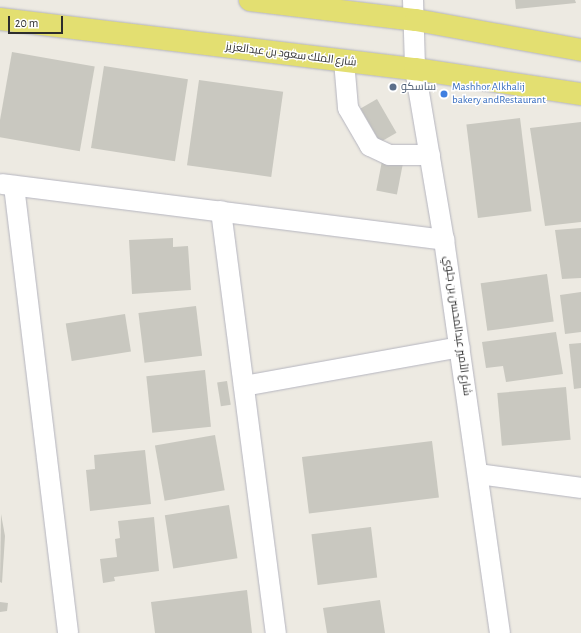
<!DOCTYPE html>
<meta charset="utf-8">
<style>
body{margin:0}
#map{position:relative;width:581px;height:633px;overflow:hidden;background:#edeae2;font-family:"Alegreya Sans",Cairo,sans-serif}
div>[style]{position:absolute}
[style*='--x']{left:calc(var(--x)*1px);top:calc(var(--y)*1px);width:calc(var(--w)*1px);rotate:calc(var(--a)*1deg)}
.building>*{inset:0;background:#c9c8c0;transform-origin:0 0}
.roads{filter:drop-shadow(0 0 1px #b5b5bf) drop-shadow(0 0 1px #b5b5bf)}
.minor>*{height:20px;margin:-10px;padding:0 10px;transform-origin:10px;border-radius:10px;background:#fff}
.major>*{height:22px;margin:-11px;padding:0 11px;transform-origin:11px;border-radius:11px;background:#e3df71}
.dots>*{width:11px;height:11px;translate:-50% -50%;box-sizing:border-box;border:2px solid #fff;border-radius:50%}
span{translate:-50% -50%;white-space:nowrap;text-align:center;line-height:1.15;-webkit-text-stroke:3px #fff;paint-order:stroke}
.street-label{font-size:11px;color:#2d2d2d}
.service-label{font-size:11px;color:#4e5e75}
.left{translate:0 -50%;text-align:left}
.shop-label{font-size:11px;color:#366cbe}
.scale{position:absolute;left:8px;top:16px;width:55px;height:18px;box-sizing:border-box;border:2px solid #2d2d2d;border-top:0;padding-left:5px;font-size:12px;line-height:14px;white-space:nowrap;color:#2d2d2d;-webkit-text-stroke:3px #fff;paint-order:stroke}
</style>
<div id="map">
<div class="building">
<i style="clip-path:polygon(515px 0,575px 0,576px 3px,516px 9px)"></i>
<i style="left:12px;top:52px;width:84px;height:86px;rotate:10deg"></i>
<i style="left:104px;top:66px;width:85px;height:83px;rotate:9deg"></i>
<i style="left:199px;top:80px;width:85px;height:86px;rotate:8deg"></i>
<i style="left:377px;top:99px;width:39px;height:19px;rotate:60deg"></i>
<i style="left:520px;top:118px;width:94px;height:54px;rotate:83deg"></i>
<i style="clip-path:polygon(581px 122px,581px 222px,545px 226px,530px 128px)"></i>
<i style="left:382px;top:161px;width:21px;height:30px;rotate:11deg"></i>
<i style="clip-path:polygon(581px 228px,581px 278px,562px 279px,555px 230px)"></i>
<i style="clip-path:polygon(173px 238px,173px 247px,188px 246px,191px 290px,132px 294px,129px 240px)"></i>
<i style="left:547px;top:274px;width:48px;height:67px;rotate:82deg"></i>
<i style="clip-path:polygon(581px 292px,581px 332px,565px 334px,560px 295px)"></i>
<i style="left:196px;top:306px;width:50px;height:58px;rotate:83deg"></i>
<i style="left:125px;top:314px;width:38px;height:60px;rotate:81deg"></i>
<i style="clip-path:polygon(556px 332px,563px 374px,506px 382px,503px 366px,486px 368px,482px 342px)"></i>
<i style="clip-path:polygon(581px 343px,581px 388px,574px 389px,569px 344px)"></i>
<i style="left:205px;top:370px;width:57px;height:59px;rotate:84deg"></i>
<i style="left:227px;top:381px;width:24px;height:10px;rotate:81deg"></i>
<i style="left:566px;top:387px;width:53px;height:69px;rotate:85deg"></i>
<i style="left:215px;top:435px;width:56px;height:61px;rotate:80deg"></i>
<i style="left:432px;top:441px;width:57px;height:131px;rotate:83deg"></i>
<i style="clip-path:polygon(145px 450px,151px 504px,90px 511px,86px 470px,95px 469px,94px 455px)"></i>
<i style="left:229px;top:505px;width:54px;height:65px;rotate:81deg"></i>
<i style="clip-path:polygon(1px 514px,5px 536px,2px 583px,0 582px)"></i>
<i style="clip-path:polygon(154px 517px,159px 571px,114px 577px,115px 581px,103px 583px,100px 559px,117px 557px,115px 539px,120px 538px,118px 521px)"></i>
<i style="left:371px;top:527px;width:51px;height:60px;rotate:83deg"></i>
<i style="clip-path:polygon(247px 590px,252px 633px,155px 633px,151px 602px)"></i>
<i style="clip-path:polygon(380px 600px,385px 633px,327px 633px,323px 608px)"></i>
<i style="clip-path:polygon(0 602px,8px 603px,7px 611px,0 612px)"></i>
</div>
<div class="roads">
<div class="minor">
<i style="--x:413;--y:0;--w:69;--a:88.3"></i>
<i style="--x:415;--y:69;--w:173;--a:80.4"></i>
<i style="--x:444;--y:240;--w:397;--a:81.9"></i>
<i style="--x:344;--y:61;--w:47;--a:85.1"></i>
<i style="--x:348;--y:108;--w:44;--a:59.9"></i>
<i style="--x:370;--y:146;--w:21;--a:25"></i>
<i style="--x:389;--y:155;--w:41;--a:0"></i>
<i style="--x:2;--y:184;--w:446;--a:7.2"></i>
<i style="--x:14;--y:186;--w:450;--a:83.1"></i>
<i style="--x:221;--y:211;--w:426;--a:82.6"></i>
<i style="--x:244;--y:386;--w:219;--a:-10.2"></i>
<i style="--x:478;--y:474;--w:104;--a:7.7"></i>
</div>
<div class="major">
<i style="--x:250;--y:0;--w:167;--a:6.9"></i>
<i style="--x:416;--y:20;--w:168;--a:10.3"></i>
<i style="--x:0;--y:19;--w:418;--a:6.9"></i>
<i style="--x:415;--y:69;--w:168;--a:8.6"></i>
</div>
</div>
<div class="dots">
<i style="left:393px;top:87px;background:#5c6f8a"></i>
<i style="left:444px;top:94px;background:#3f7fe0"></i>
</div>
<div class="street-label">
<span style="left:291px;top:55px;rotate:7deg">شارع الملك سعود بن عبدالعزيز</span>
<span style="left:457px;top:326px;rotate:82deg">شارع الأمير عبدالمحسن بن جلوي</span>
</div>
<div class="service-label">
<span class="left" style="left:401px;top:87px">ساسكو</span>
</div>
<div class="shop-label">
<span class="left" style="left:452px;top:94px">Mashhor Alkhalij<br>bakery andRestaurant</span>
</div>
<div class="scale">20 m</div>
</div>
